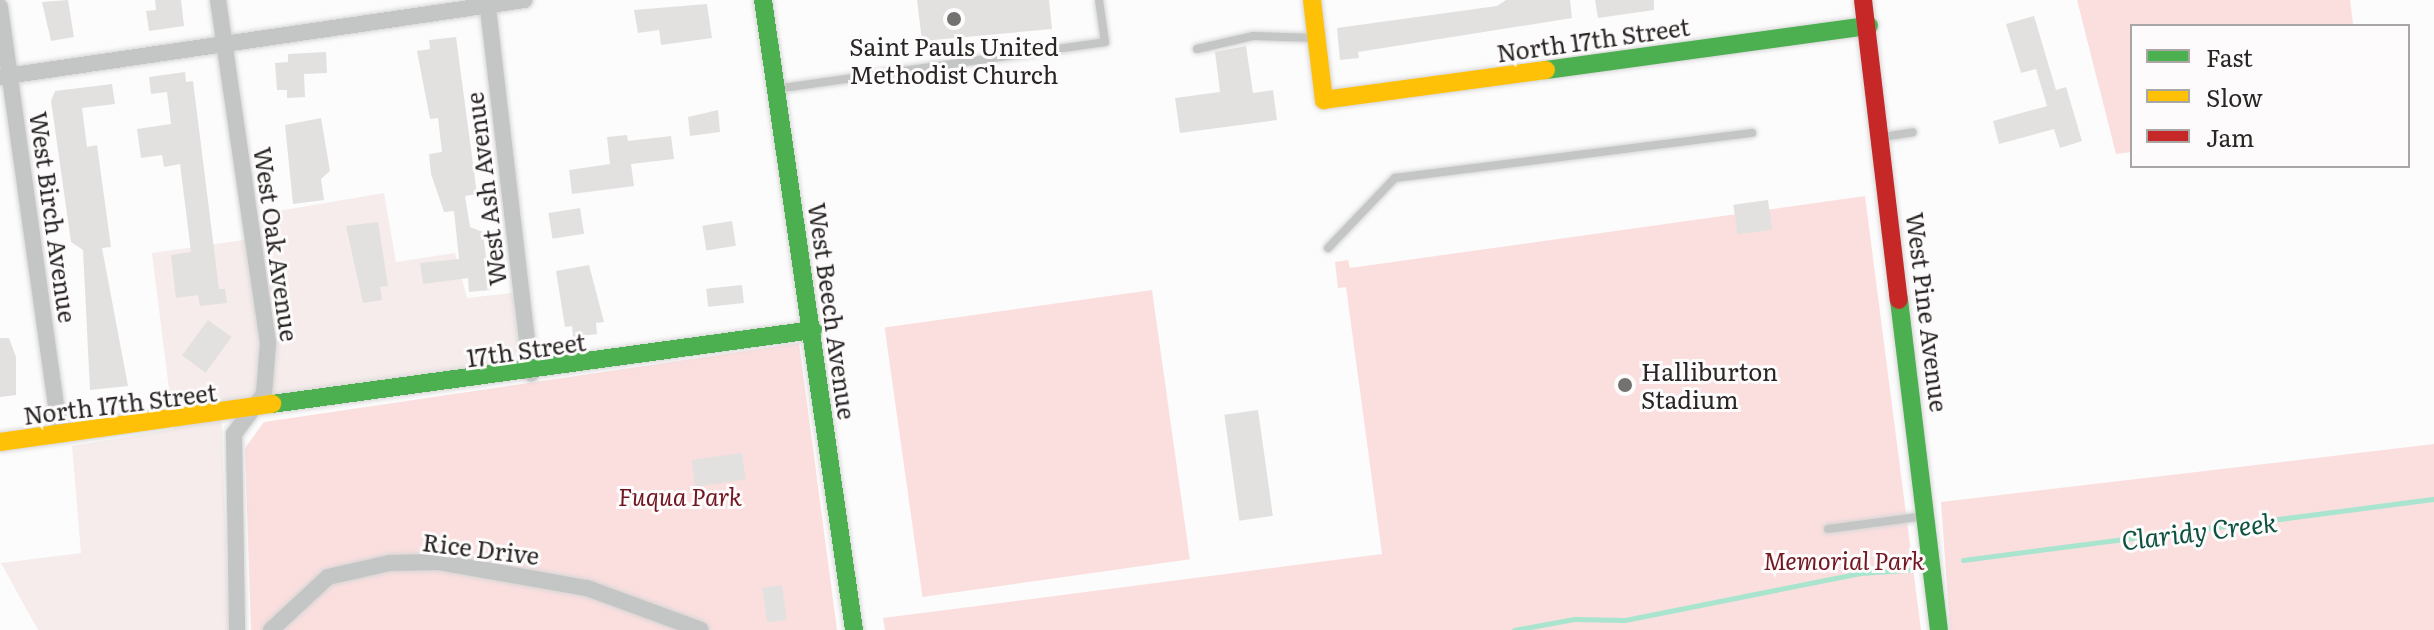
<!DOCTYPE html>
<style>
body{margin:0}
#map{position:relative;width:2434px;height:630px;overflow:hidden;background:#fcfcfc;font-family:Literata,serif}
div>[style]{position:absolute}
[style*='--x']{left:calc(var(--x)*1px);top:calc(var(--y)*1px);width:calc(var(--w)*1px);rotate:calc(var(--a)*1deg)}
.built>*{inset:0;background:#f5eceb}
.green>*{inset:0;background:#fbdfdf;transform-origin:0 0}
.stream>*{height:5px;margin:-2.5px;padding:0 2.5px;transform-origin:2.5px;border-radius:2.5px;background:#a9e4ce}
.building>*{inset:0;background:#e3e1e0;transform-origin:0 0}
.roads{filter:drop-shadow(0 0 2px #d6d5d5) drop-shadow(0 0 2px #d6d5d5)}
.lane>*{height:8px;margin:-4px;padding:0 4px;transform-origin:4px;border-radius:4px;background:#c4c6c5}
.street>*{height:16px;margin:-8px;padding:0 8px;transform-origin:8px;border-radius:8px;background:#c4c6c5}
.fast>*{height:18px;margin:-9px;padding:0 9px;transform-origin:9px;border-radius:9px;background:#4caf50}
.slow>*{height:18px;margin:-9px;padding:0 9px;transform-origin:9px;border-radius:9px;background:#ffc107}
.jam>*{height:18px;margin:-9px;padding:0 9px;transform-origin:9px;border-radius:9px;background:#c62828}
.dots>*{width:22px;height:22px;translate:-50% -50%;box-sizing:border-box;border:4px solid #fdfbfb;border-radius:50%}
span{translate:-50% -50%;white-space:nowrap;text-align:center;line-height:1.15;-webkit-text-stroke:6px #fdfbfb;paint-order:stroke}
.street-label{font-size:24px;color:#2b2626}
.poi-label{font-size:24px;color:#2b2626}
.left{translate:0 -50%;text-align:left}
.park-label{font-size:24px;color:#721721;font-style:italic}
.water-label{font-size:26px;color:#0d523e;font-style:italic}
.legend{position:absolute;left:2130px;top:24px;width:280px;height:144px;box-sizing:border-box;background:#fdfbfb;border:2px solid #a9a6a6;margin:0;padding:10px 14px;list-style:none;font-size:24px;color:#2b2626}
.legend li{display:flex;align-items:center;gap:16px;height:40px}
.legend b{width:40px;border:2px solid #a9a6a6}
</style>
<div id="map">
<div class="built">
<i style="clip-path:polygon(384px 193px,396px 262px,455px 253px,467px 298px,513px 293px,519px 351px,509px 362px,221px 405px,229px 630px,38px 630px,1px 563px,81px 553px,72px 446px,174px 429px,152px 253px,264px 237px,261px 214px)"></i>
</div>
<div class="green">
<i style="clip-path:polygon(2077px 0,2350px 0,2353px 24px,2132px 26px,2132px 152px,2116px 154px)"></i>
<i style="clip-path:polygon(1865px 196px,1921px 630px,885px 630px,883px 618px,1382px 554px,1346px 287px,1338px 288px,1335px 262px,1348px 260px,1350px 268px)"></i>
<i style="left:1152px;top:290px;width:272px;height:270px;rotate:82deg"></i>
<i style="clip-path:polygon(799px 343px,837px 630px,251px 630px,245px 448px,264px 422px)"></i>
<i style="clip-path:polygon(2434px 444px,2434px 630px,1950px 630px,1941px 502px)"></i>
</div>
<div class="stream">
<i style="--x:1963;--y:560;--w:475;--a:-7.4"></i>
<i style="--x:1514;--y:630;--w:61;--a:-10.4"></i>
<i style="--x:1574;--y:619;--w:51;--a:1.1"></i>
<i style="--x:1625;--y:620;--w:240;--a:-11.3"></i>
<i style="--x:1860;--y:573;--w:61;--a:-3.8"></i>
</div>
<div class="building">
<i style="clip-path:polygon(68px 0,74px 37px,51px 41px,42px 2px)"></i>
<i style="clip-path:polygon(155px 0,181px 0,184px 26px,149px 31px,146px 11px,156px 10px)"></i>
<i style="clip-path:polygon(917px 0,1049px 0,1052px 29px,922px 41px)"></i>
<i style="clip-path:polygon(1506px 0,1570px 0,1572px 18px,1358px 52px,1359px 58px,1340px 60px,1337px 28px,1497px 6px)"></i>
<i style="clip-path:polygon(1595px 0,1654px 0,1654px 10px,1598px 18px)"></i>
<i style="clip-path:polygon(707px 4px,712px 38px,661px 45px,659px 30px,638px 33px,634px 10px)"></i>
<i style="clip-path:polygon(2034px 16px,2056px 90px,2066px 87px,2082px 141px,2060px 148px,2054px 129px,1999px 144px,1993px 121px,2047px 106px,2036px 69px,2021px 73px,2006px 24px)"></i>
<i style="clip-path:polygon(456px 37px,477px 194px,465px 196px,470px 227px,483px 232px,490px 290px,469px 292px,468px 278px,423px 284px,420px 263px,459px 259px,454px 211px,444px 212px,431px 174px,429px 154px,442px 152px,438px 118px,430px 119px,417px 51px,430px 49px,429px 40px)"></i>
<i style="clip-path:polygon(1246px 46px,1253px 93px,1273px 90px,1277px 120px,1180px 133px,1175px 98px,1220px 92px,1215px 52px)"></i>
<i style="clip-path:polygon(326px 52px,327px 73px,304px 74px,305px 97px,287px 98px,287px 90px,277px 90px,275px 63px,288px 62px,288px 54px)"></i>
<i style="clip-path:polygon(185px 72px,186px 82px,193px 81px,219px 289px,225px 289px,227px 303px,200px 306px,198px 295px,176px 298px,171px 255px,191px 252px,180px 164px,164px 167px,162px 155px,141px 158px,137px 129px,171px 124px,167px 92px,151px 94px,149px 77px)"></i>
<i style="clip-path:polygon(112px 84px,115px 104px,82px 108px,87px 147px,97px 145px,111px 247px,102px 248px,128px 386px,90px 390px,83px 250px,71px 242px,51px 101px,55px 91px)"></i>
<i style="clip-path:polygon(718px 110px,720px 132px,690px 136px,688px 117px)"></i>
<i style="clip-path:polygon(321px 118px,330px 171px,321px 179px,324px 200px,293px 204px,285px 125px)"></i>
<i style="clip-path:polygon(627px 135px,628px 141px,671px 136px,674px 159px,631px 164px,634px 186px,572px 194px,569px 170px,610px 164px,607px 137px)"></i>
<i style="left:1768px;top:200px;width:30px;height:35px;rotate:82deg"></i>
<i style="left:580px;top:208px;width:26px;height:32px;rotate:81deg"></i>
<i style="left:732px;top:221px;width:25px;height:30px;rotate:81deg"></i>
<i style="clip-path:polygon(378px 222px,388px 286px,380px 287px,382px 300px,363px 303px,346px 226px)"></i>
<i style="clip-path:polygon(589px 265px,604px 322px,596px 323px,597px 334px,573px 337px,572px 326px,565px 327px,556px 271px)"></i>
<i style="left:742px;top:285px;width:18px;height:36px;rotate:84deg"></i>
<i style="left:208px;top:320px;width:29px;height:44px;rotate:36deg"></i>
<i style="clip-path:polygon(0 338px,9px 338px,16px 357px,16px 395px,0 397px)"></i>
<i style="left:1258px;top:410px;width:107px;height:34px;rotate:82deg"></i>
<i style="left:742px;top:453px;width:27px;height:51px;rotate:82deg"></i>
<i style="left:782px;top:585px;width:35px;height:20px;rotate:82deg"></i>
</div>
<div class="roads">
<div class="lane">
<i style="--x:1197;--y:49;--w:57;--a:-13.1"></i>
<i style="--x:1253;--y:36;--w:63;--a:1.8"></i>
<i style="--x:776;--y:89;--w:332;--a:-8.1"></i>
<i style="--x:1105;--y:42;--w:42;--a:-98.1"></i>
<i style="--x:1883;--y:137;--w:30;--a:-9"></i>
<i style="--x:1328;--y:248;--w:97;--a:-46.3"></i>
<i style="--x:1395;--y:178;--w:360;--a:-7.2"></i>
<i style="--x:1828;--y:529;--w:98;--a:-7.6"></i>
</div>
<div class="street">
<i style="--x:218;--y:0;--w:347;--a:81.7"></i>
<i style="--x:268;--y:343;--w:51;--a:94.5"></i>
<i style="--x:264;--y:394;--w:50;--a:126.9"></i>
<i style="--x:234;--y:434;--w:196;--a:89.1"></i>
<i style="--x:487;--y:0;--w:376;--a:83.3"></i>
<i style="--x:0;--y:7;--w:432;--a:82"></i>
<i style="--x:0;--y:77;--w:530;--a:-8.36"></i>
<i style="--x:271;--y:630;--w:78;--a:-42.9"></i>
<i style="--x:328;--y:577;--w:63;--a:-12.9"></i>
<i style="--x:389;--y:563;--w:50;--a:-1.1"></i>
<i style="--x:439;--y:562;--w:150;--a:10"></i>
<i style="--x:587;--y:588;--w:121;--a:20.2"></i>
</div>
<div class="fast">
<i style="--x:763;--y:0;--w:637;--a:81.78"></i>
<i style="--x:1546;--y:70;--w:326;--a:-7.8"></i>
<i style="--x:1899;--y:300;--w:332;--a:83.1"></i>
<i style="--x:272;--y:404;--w:546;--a:-7.79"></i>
</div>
<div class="slow">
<i style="--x:1312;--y:0;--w:101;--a:83.2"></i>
<i style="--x:1324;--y:100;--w:224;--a:-7.7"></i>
<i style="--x:0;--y:442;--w:275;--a:-8"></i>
</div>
<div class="jam">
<i style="--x:1863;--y:0;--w:302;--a:83.2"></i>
</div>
</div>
<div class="dots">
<i style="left:954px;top:19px;background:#747171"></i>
<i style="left:1625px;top:385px;background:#747171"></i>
</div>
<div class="street-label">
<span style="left:1593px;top:39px;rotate:-8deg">North 17th Street</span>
<span style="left:485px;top:189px;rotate:-97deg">West Ash Avenue</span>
<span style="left:54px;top:217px;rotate:82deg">West Birch Avenue</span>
<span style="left:277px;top:244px;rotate:82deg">West Oak Avenue</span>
<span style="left:833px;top:311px;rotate:82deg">West Beech Avenue</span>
<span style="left:1928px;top:312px;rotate:83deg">West Pine Avenue</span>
<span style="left:526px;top:349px;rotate:-8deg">17th Street</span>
<span style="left:120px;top:403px;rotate:-7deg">North 17th Street</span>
<span style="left:481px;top:548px;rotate:7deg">Rice Drive</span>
</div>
<div class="poi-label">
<span style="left:954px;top:60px">Saint Pauls United<br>Methodist Church</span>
<span class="left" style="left:1641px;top:385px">Halliburton<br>Stadium</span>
</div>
<div class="park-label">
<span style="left:680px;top:496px">Fuqua Park</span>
<span style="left:1844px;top:560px">Memorial Park</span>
</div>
<div class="water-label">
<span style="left:2199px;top:530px;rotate:-7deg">Claridy Creek</span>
</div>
<ul class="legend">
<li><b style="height:10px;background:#4caf50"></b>Fast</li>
<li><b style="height:10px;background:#ffc107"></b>Slow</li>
<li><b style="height:10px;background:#c62828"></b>Jam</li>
</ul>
</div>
